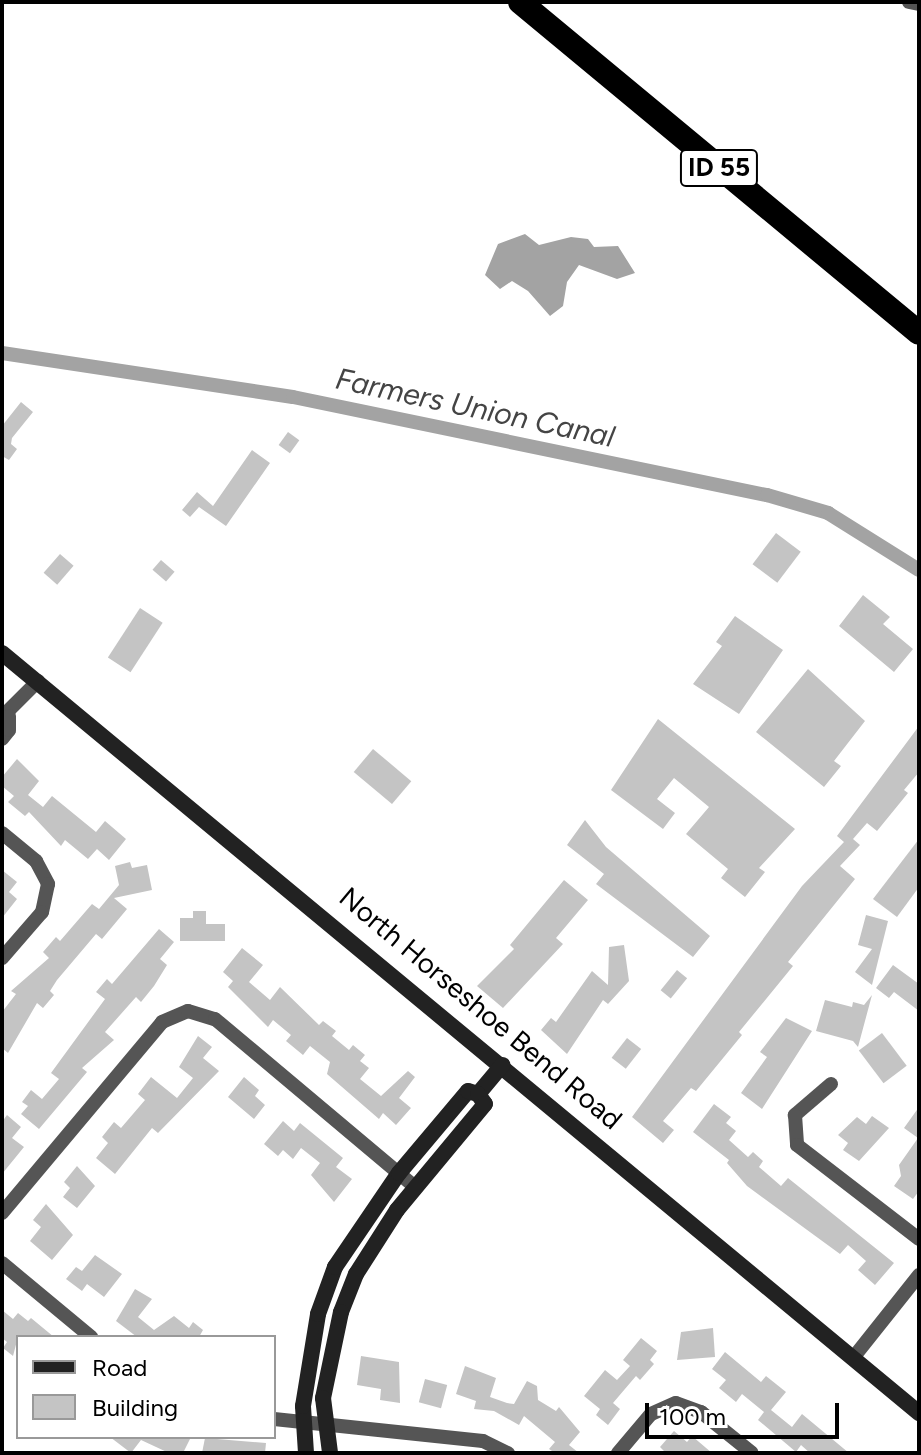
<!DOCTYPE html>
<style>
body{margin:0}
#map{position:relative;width:921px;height:1455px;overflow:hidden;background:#fff;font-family:Figtree,sans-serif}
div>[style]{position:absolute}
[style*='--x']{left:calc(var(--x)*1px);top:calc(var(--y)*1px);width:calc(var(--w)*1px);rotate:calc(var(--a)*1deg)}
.water>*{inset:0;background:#a3a3a3}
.canal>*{height:14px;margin:-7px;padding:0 7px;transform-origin:7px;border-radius:7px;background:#a3a3a3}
.building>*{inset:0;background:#c4c4c4;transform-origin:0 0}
.street>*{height:14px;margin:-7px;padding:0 7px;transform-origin:7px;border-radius:7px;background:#555}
.secondary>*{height:16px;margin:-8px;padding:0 8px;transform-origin:8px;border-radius:8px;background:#222}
.highway>*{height:24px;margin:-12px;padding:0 12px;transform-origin:12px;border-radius:12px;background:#000}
span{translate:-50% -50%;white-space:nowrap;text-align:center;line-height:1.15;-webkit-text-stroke:6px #fff;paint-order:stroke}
.shield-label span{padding:2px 6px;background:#fff;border:2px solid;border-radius:6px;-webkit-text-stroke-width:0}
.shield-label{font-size:26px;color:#000;font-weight:700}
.street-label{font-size:28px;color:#000}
.water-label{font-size:30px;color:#444;font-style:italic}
.frame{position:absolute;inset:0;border:4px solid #000;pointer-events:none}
.legend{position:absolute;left:16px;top:1335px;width:260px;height:104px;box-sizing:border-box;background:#fff;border:2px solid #999;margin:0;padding:10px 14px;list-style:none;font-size:24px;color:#000}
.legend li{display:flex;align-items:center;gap:16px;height:40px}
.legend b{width:40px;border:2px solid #999}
.scale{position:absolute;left:645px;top:1403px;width:194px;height:36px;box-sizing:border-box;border:4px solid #000;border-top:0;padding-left:10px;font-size:24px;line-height:28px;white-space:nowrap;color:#000;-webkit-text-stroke:6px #fff;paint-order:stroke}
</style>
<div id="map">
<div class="water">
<i style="clip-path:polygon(525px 234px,539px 245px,571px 237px,588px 239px,594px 247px,618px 246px,635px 273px,617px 279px,579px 265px,567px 282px,563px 306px,550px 316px,528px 291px,512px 281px,500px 289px,485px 275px,498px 244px)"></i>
</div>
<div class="canal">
<i style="--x:2;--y:353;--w:294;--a:8.6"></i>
<i style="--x:293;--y:397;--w:484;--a:11.7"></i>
<i style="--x:767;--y:495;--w:64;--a:16.4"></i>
<i style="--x:828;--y:513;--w:107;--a:32.1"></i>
</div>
<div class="building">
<i style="clip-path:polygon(21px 402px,33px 412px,12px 438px,11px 444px,17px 449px,9px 460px,2px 456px,2px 426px)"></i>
<i style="left:288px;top:432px;width:14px;height:16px;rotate:36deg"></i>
<i style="clip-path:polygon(252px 450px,270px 463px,226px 526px,199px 507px,190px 517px,182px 510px,197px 492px,213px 506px)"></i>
<i style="left:776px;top:533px;width:31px;height:39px;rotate:37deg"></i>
<i style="left:60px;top:554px;width:18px;height:25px;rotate:41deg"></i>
<i style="left:161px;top:560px;width:18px;height:13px;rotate:41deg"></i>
<i style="clip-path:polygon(863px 595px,890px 617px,883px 624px,913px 649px,894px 672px,839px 626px)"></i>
<i style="left:140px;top:608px;width:27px;height:59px;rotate:33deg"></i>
<i style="clip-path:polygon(735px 616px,783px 650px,739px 714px,693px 684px,722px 646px,716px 642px)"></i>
<i style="clip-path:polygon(808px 669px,865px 721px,834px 761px,841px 766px,824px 787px,756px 732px)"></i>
<i style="clip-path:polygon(658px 719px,795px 829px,759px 868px,765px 872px,745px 897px,721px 878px,728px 869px,686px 834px,709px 807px,674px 778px,657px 799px,675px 813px,663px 829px,611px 790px)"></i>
<i style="clip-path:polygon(919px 726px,919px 772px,904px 790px,908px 793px,877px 831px,867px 823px,853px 839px,860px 845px,840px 866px,855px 879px,788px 962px,793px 966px,739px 1032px,742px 1035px,696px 1091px,691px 1088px,663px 1121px,674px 1130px,663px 1143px,632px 1117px,802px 886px,844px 842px,837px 836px)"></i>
<i style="left:373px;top:749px;width:50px;height:30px;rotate:40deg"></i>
<i style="clip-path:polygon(17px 759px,39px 781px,28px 795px,43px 807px,52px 796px,96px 832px,105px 821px,126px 839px,109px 860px,97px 849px,88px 859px,65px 840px,61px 846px,29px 812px,25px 816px,8px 802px,14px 796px,2px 786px,2px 777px)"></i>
<i style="clip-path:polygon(585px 820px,606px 847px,710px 936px,693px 957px,596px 884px,604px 874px,567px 845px)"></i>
<i style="clip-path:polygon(919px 839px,919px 887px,897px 917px,873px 899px)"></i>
<i style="clip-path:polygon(130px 862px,132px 868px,147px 865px,152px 890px,114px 898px,127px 909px,102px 939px,96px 934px,57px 980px,50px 991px,54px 995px,43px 1008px,37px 1003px,8px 1053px,2px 1048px,2px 1012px,16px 994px,11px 991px,49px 958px,43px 952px,56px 937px,60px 941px,92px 904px,99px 909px,119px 885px,115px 866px)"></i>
<i style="clip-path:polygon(2px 870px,17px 882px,9px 892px,17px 899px,2px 918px)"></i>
<i style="clip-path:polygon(564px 880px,588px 900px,556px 938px,563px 944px,503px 1008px,477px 986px,514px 949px,510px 945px)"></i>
<i style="clip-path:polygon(193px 911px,206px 911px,206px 924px,225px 924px,225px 941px,180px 941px,180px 918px,193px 918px)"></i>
<i style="clip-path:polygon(866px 915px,888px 921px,872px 985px,855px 972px,872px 949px,858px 945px)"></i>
<i style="clip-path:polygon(159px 929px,174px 942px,160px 959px,167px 965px,154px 986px,141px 1002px,136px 997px,105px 1032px,114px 1040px,82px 1068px,87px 1072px,39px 1129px,21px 1114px,28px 1106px,22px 1102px,31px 1090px,42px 1099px,59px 1079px,51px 1073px,105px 999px,96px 992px,107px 979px,112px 984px)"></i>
<i style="clip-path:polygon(624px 945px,629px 981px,608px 1004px,603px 1000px,567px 1054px,541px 1030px,551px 1018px,556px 1022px,592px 971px,608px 985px,609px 947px)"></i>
<i style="clip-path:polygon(242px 948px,263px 965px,249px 982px,270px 1000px,280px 987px,319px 1025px,323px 1021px,336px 1031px,332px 1036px,349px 1050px,353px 1045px,365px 1055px,360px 1061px,369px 1068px,360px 1079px,381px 1096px,408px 1071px,415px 1077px,399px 1098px,411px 1108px,396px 1125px,383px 1113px,379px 1119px,327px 1074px,330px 1062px,310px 1046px,303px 1055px,286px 1041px,291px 1035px,273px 1020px,268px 1027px,228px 987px,233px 981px,223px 972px)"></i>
<i style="clip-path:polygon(893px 965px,919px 984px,919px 1011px,894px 992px,889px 998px,876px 988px)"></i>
<i style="left:677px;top:970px;width:13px;height:26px;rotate:39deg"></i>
<i style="clip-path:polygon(872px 995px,858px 1047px,853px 1041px,816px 1031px,825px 1000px,852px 1007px,853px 1002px,864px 1005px)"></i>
<i style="clip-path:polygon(786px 1018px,812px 1031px,762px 1109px,741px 1093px,767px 1057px,760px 1052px)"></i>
<i style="left:882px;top:1033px;width:41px;height:29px;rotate:53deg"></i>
<i style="clip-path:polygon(198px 1036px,212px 1047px,203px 1058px,219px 1071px,158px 1133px,152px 1128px,115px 1174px,96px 1158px,108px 1143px,102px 1137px,114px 1122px,121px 1128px,145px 1100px,138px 1094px,151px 1077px,177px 1098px,193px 1078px,179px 1067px)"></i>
<i style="left:627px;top:1038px;width:18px;height:25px;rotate:38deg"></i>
<i style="clip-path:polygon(244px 1077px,259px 1090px,255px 1096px,265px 1105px,254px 1119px,228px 1097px)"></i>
<i style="clip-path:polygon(714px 1104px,731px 1117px,726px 1123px,736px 1131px,729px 1140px,748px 1157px,753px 1152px,763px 1161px,759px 1167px,781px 1186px,788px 1178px,894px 1263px,875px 1285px,858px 1270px,866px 1261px,848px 1245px,840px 1254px,747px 1186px,727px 1163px,729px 1160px,693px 1132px)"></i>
<i style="clip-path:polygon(919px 1107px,919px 1191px,913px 1199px,894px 1186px,901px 1176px,899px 1165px,918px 1138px,904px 1128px)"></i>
<i style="clip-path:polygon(7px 1115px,21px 1127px,12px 1138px,24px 1147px,2px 1174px,2px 1122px)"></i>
<i style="clip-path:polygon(872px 1116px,889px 1128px,859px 1161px,843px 1150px,848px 1143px,838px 1135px,857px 1117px,866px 1124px)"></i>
<i style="clip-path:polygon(283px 1121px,294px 1131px,300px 1123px,343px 1158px,336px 1167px,352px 1179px,334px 1202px,311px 1175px,320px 1163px,301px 1148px,293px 1159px,283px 1150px,278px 1156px,264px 1144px)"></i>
<i style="clip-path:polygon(77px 1166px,95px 1186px,77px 1208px,63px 1197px,70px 1188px,64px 1182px)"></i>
<i style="clip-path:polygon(46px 1204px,73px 1235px,52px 1260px,30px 1241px,41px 1227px,33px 1220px)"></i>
<i style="clip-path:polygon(95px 1255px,122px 1274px,104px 1297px,87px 1284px,82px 1291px,66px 1279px,76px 1267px,82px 1271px)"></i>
<i style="clip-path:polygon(135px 1289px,152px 1299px,138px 1317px,154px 1330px,174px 1316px,189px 1328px,193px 1322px,203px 1330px,199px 1337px,137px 1337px,116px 1321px)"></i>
<i style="clip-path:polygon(2px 1310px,13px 1319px,18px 1313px,28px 1321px,31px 1318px,54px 1337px,18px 1337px,13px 1356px,3px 1348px,7px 1342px,2px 1338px)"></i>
<i style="clip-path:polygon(713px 1328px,715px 1357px,677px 1360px,681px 1332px)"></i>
<i style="clip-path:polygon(641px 1338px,657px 1351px,650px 1360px,654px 1364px,640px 1380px,636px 1376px,613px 1403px,620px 1409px,608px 1425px,596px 1415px,600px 1409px,584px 1396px,605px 1370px,617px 1380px,630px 1366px,623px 1360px)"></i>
<i style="clip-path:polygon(725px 1352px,761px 1382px,766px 1376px,786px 1392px,771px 1410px,792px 1427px,802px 1414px,849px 1453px,810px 1453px,801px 1445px,796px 1452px,758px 1420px,764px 1412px,742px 1394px,736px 1402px,719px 1388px,726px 1380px,712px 1369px)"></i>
<i style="clip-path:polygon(361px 1356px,399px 1362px,400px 1403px,380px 1400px,381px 1389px,357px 1385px)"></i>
<i style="clip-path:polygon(465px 1366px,496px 1378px,490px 1397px,507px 1403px,514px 1404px,527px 1381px,537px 1386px,538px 1400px,556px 1411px,559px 1407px,580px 1432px,569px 1445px,579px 1453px,555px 1453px,549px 1449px,555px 1442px,524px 1416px,519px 1425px,494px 1411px,474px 1409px,476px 1401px,456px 1394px)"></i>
<i style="left:425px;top:1379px;width:23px;height:24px;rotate:15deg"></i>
<i style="clip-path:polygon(674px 1431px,687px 1442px,692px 1436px,712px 1453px,666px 1453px,660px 1447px)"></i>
<i style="clip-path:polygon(110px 1437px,191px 1437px,183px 1453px,169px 1453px,141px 1440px,131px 1453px)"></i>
<i style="clip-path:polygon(205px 1438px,266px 1443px,265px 1453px,202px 1453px)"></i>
</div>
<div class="street">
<i style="--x:909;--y:2;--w:10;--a:11"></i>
<i style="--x:2;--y:717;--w:51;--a:-45"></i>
<i style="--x:2;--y:739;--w:11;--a:-52"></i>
<i style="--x:9;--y:730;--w:14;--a:-90"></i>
<i style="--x:2;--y:833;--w:44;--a:39.5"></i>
<i style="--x:36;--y:861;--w:26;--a:62"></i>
<i style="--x:48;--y:884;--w:29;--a:102"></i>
<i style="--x:42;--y:912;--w:61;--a:131"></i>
<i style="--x:831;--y:1084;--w:48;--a:139.3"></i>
<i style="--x:795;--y:1115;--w:30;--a:86"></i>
<i style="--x:797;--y:1145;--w:154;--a:37.6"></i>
<i style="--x:2;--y:1213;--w:249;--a:-50"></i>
<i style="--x:162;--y:1022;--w:28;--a:-23"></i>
<i style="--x:188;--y:1011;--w:28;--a:17"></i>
<i style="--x:215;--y:1019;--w:261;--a:40"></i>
<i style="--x:2;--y:1263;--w:116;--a:39.7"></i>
<i style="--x:853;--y:1358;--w:106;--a:-51.5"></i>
<i style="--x:274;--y:1419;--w:210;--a:6"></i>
<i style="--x:483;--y:1441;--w:28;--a:26"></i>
<i style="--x:618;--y:1453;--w:51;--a:-49.8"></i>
<i style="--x:651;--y:1414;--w:27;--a:-24"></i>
<i style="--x:676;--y:1403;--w:27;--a:20"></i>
<i style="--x:701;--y:1412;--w:65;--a:38.8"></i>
</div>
<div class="secondary">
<i style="--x:2;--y:653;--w:1191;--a:39.65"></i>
<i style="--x:478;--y:1094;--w:38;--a:-50"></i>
<i style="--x:306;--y:1453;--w:47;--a:-93.7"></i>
<i style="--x:303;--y:1406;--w:93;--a:-80.7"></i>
<i style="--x:318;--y:1314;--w:50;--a:-70.1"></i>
<i style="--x:335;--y:1267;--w:114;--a:-55.8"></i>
<i style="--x:399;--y:1173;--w:107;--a:-49.9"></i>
<i style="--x:468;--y:1091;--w:10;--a:17"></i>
<i style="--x:478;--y:1094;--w:12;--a:55"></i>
<i style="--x:485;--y:1104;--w:138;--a:129.7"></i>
<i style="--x:397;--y:1210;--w:76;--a:122.6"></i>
<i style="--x:356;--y:1274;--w:41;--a:111.5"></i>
<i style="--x:341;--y:1312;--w:88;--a:101.8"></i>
<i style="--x:323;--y:1398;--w:55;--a:82.7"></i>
</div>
<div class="highway">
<i style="--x:520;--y:2;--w:518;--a:39.68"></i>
</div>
<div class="shield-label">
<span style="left:719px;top:168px">ID 55</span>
</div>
<div class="street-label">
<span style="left:481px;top:1008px;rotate:40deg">North Horseshoe Bend Road</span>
</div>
<div class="water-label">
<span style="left:475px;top:408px;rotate:12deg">Farmers Union Canal</span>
</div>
<div class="frame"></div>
<ul class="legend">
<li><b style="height:10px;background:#222"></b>Road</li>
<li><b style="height:22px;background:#c4c4c4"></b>Building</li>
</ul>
<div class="scale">100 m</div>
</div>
